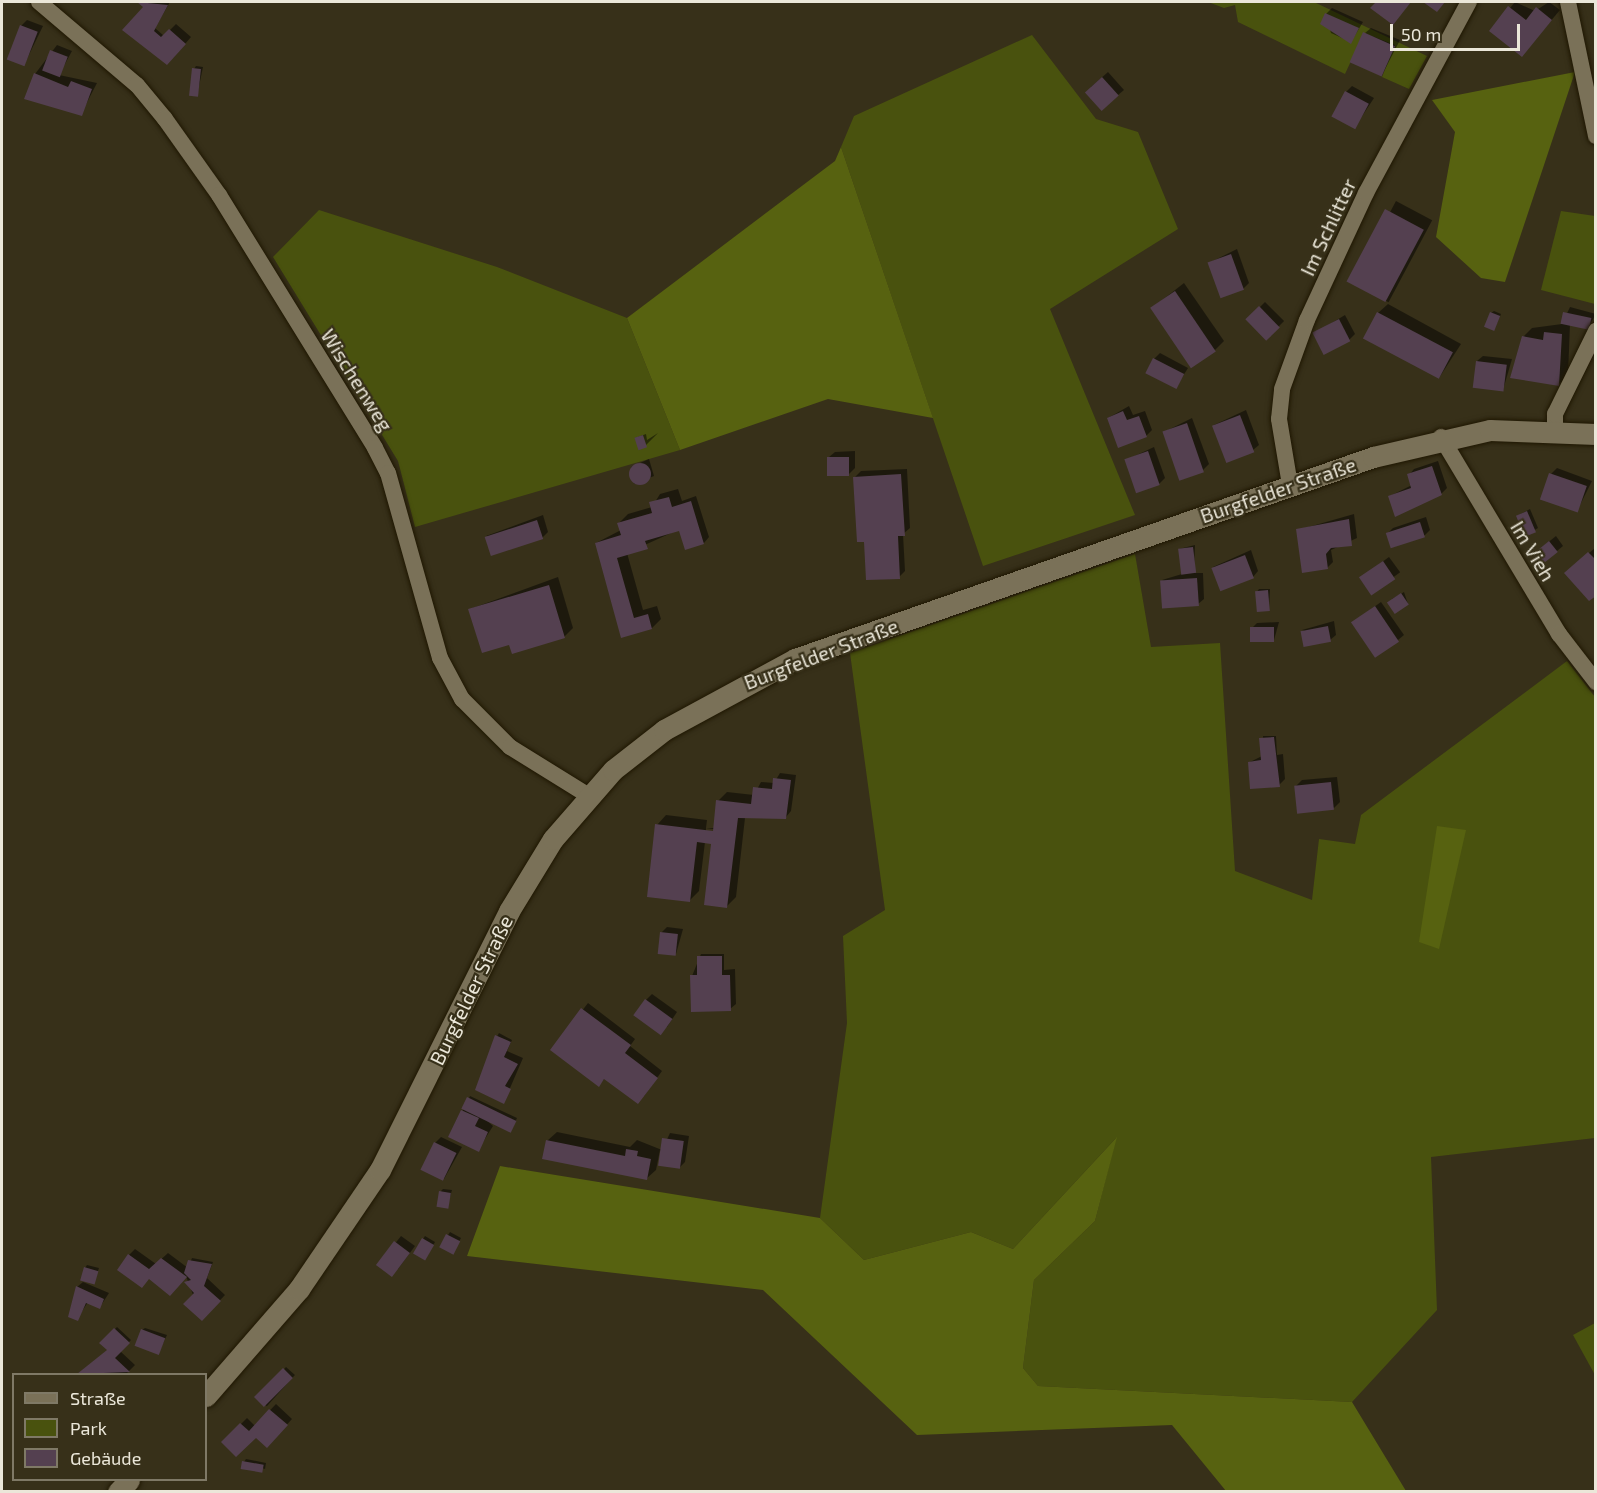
<!DOCTYPE html>
<meta charset="utf-8">
<style>
body{margin:0}
#map{position:relative;width:1597px;height:1493px;overflow:hidden;background:#373019;font-family:"Exo 2",sans-serif}
div>[style]{position:absolute}
[style*='--x']{left:calc(var(--x)*1px);top:calc(var(--y)*1px);width:calc(var(--w)*1px);rotate:calc(var(--a)*1deg)}
.green>*{inset:0;background:#49520e}
.forest>*{inset:0;background:#576210}
.shadow>*{inset:0;background:#0007;transform-origin:0 0}
.building>*{inset:0;background:#544050;transform-origin:0 0}
.round{border-radius:50%}
.roads{filter:drop-shadow(0 0 2px #1f1702) drop-shadow(0 0 2px #1f1702)}
.minor>*{height:16px;margin:-8px;padding:0 8px;transform-origin:8px;border-radius:8px;background:#7a7158}
.tertiary>*{height:21px;margin:-10.5px;padding:0 10.5px;transform-origin:10.5px;border-radius:10.5px;background:#7a7158}
span{translate:-50% -50%;white-space:nowrap;text-align:center;line-height:1.15;-webkit-text-stroke:4.5px #373019;paint-order:stroke}
.street-label{font-size:20px;color:#ebe7d9}
.frame{position:absolute;inset:0;border:3px solid #ebe7d9;pointer-events:none}
.legend{position:absolute;left:12px;top:1373px;width:195px;height:108px;box-sizing:border-box;background:#373019;border:2px solid #7f7966;margin:0;padding:8px 10px;list-style:none;font-size:18px;color:#ebe7d9}
.legend li{display:flex;align-items:center;gap:12px;height:30px}
.legend b{width:30px;border:2px solid #7f7966}
.scale{position:absolute;left:1390px;top:24px;width:130px;height:27px;box-sizing:border-box;border:3px solid #ebe7d9;border-top:0;padding-left:8px;font-size:18px;line-height:21px;white-space:nowrap;color:#ebe7d9;-webkit-text-stroke:4px #373019;paint-order:stroke}
</style>
<div id="map">
<div class="green">
<i style="clip-path:polygon(1208px 2px,1314px 2px,1427px 56px,1409px 89px,1382px 77px,1395px 45px,1364px 33px,1345px 74px,1238px 22px,1235px 5px,1224px 8px)"></i>
<i style="clip-path:polygon(1032px 35px,1096px 119px,1138px 132px,1178px 229px,1050px 309px,1135px 515px,983px 566px,841px 147px,854px 116px)"></i>
<i style="clip-path:polygon(319px 210px,497px 267px,627px 318px,680px 450px,415px 527px,398px 461px,273px 257px)"></i>
<i style="clip-path:polygon(1561px 211px,1595px 216px,1595px 304px,1541px 290px)"></i>
<i style="clip-path:polygon(1135px 554px,1151px 647px,1220px 643px,1235px 871px,1312px 900px,1319px 839px,1355px 844px,1361px 815px,1567px 661px,1595px 697px,1595px 1138px,1431px 1157px,1437px 1310px,1352px 1402px,1038px 1386px,1023px 1368px,1034px 1280px,1095px 1221px,1116px 1138px,1013px 1249px,971px 1232px,864px 1260px,820px 1218px,847px 1023px,843px 936px,885px 910px,850px 653px)"></i>
<i style="clip-path:polygon(1595px 1323px,1595px 1375px,1573px 1335px)"></i>
</div>
<div class="forest">
<i style="clip-path:polygon(1575px 72px,1505px 282px,1481px 278px,1436px 237px,1455px 132px,1432px 100px)"></i>
<i style="clip-path:polygon(841px 147px,933px 418px,828px 399px,680px 450px,627px 318px,835px 161px)"></i>
<i style="clip-path:polygon(1437px 826px,1466px 830px,1439px 949px,1419px 942px)"></i>
<i style="clip-path:polygon(1117px 1137px,1095px 1221px,1034px 1280px,1023px 1368px,1038px 1386px,1352px 1402px,1406px 1491px,1226px 1491px,1172px 1425px,917px 1435px,763px 1290px,467px 1256px,500px 1166px,820px 1218px,864px 1260px,971px 1232px,1013px 1249px)"></i>
</div>
<div class="shadow">
<i style="clip-path:polygon(139px 2px,170px 2px,155px 28px,164px 36px,176px 24px,191px 37px,173px 58px,145px 44px,145px 7px)"></i>
<i style="clip-path:polygon(1515px 2px,1535px 11px,1549px 2px,1560px 10px,1522px 55px,1491px 31px)"></i>
<i style="clip-path:polygon(1332px 8px,1363px 22px,1351px 42px,1331px 33px,1326px 14px)"></i>
<i style="clip-path:polygon(27px 20px,43px 26px,24px 65px,21px 26px)"></i>
<i style="clip-path:polygon(1371px 28px,1400px 40px,1382px 75px,1365px 33px)"></i>
<i style="clip-path:polygon(57px 45px,72px 51px,59px 75px,97px 83px,81px 114px,35px 74px)"></i>
<i style="clip-path:polygon(196px 66px,203px 67px,197px 96px,194px 69px)"></i>
<i style="clip-path:polygon(1108px 72px,1124px 90px,1118px 95px,1091px 87px)"></i>
<i style="clip-path:polygon(1352px 86px,1374px 98px,1355px 127px,1346px 92px)"></i>
<i style="left:1396px;top:201px;width:41px;height:93px;rotate:28deg"></i>
<i style="clip-path:polygon(1237px 249px,1249px 283px,1243px 289px,1209px 263px)"></i>
<i style="clip-path:polygon(1184px 283px,1224px 341px,1215px 350px,1152px 308px)"></i>
<i style="left:1265px;top:302px;width:27px;height:25px;rotate:45deg"></i>
<i style="clip-path:polygon(1388px 304px,1461px 344px,1439px 378px,1378px 313px)"></i>
<i style="clip-path:polygon(1570px 307px,1596px 314px,1588px 328px,1570px 324px,1568px 375px,1559px 384px,1523px 337px,1532px 328px,1562px 324px)"></i>
<i style="clip-path:polygon(1494px 311px,1501px 314px,1494px 330px,1491px 313px)"></i>
<i style="clip-path:polygon(1345px 315px,1355px 334px,1349px 340px,1315px 333px)"></i>
<i style="clip-path:polygon(1160px 353px,1188px 368px,1176px 387px,1154px 359px)"></i>
<i style="clip-path:polygon(1483px 356px,1512px 359px,1503px 390px,1477px 361px)"></i>
<i style="clip-path:polygon(1129px 406px,1133px 415px,1145px 411px,1152px 430px,1146px 436px,1108px 418px)"></i>
<i style="clip-path:polygon(1246px 410px,1259px 445px,1253px 450px,1214px 425px)"></i>
<i style="clip-path:polygon(1192px 418px,1209px 464px,1203px 470px,1164px 432px)"></i>
<i style="clip-path:polygon(658px 433px,646px 445px,635px 438px,646px 434px,647px 440px)"></i>
<i style="clip-path:polygon(1154px 447px,1165px 478px,1159px 484px,1126px 460px)"></i>
<i style="clip-path:polygon(855px 451px,855px 468px,849px 474px,829px 457px,835px 452px)"></i>
<i style="clip-path:polygon(649px 459px,654px 476px,634px 484px,631px 467px)"></i>
<i style="clip-path:polygon(1438px 461px,1447px 488px,1441px 494px,1390px 496px,1412px 485px,1409px 475px,1414px 469px)"></i>
<i style="clip-path:polygon(1557px 468px,1592px 481px,1577px 511px,1551px 474px)"></i>
<i style="clip-path:polygon(907px 469px,910px 528px,903px 534px,905px 571px,899px 577px,866px 540px,855px 477px,861px 471px)"></i>
<i style="clip-path:polygon(678px 489px,682px 501px,696px 496px,709px 537px,704px 543px,680px 529px,627px 553px,643px 610px,657px 606px,661px 619px,652px 628px,622px 636px,596px 543px,621px 530px,619px 523px,628px 514px,652px 507px,660px 494px)"></i>
<i style="clip-path:polygon(1530px 509px,1538px 528px,1526px 535px,1517px 516px)"></i>
<i style="clip-path:polygon(1354px 514px,1357px 538px,1331px 550px,1333px 562px,1327px 568px,1298px 530px)"></i>
<i style="clip-path:polygon(543px 515px,548px 532px,542px 538px,486px 536px)"></i>
<i style="clip-path:polygon(1426px 517px,1430px 530px,1425px 535px,1392px 546px,1387px 534px,1393px 528px)"></i>
<i style="clip-path:polygon(1556px 536px,1563px 546px,1557px 551px,1541px 548px)"></i>
<i style="clip-path:polygon(1195px 545px,1194px 573px,1203px 573px,1204px 599px,1198px 604px,1162px 580px,1182px 574px,1179px 549px)"></i>
<i style="clip-path:polygon(1595px 548px,1596px 548px,1596px 594px,1572px 567px)"></i>
<i style="clip-path:polygon(1251px 550px,1258px 571px,1253px 577px,1213px 567px)"></i>
<i style="left:1389px;top:557px;width:19px;height:34px;rotate:54deg"></i>
<i style="clip-path:polygon(558px 577px,573px 628px,564px 637px,510px 643px,470px 609px)"></i>
<i style="clip-path:polygon(1259px 589px,1270px 589px,1269px 609px,1257px 592px)"></i>
<i style="clip-path:polygon(1404px 592px,1408px 604px,1392px 599px)"></i>
<i style="clip-path:polygon(1381px 602px,1404px 635px,1398px 640px,1353px 622px)"></i>
<i style="clip-path:polygon(1334px 621px,1336px 635px,1330px 640px,1302px 630px)"></i>
<i style="clip-path:polygon(1279px 622px,1274px 640px,1251px 629px,1257px 623px)"></i>
<i style="clip-path:polygon(1263px 736px,1276px 736px,1277px 755px,1283px 754px,1285px 779px,1279px 785px,1250px 762px,1262px 756px)"></i>
<i style="clip-path:polygon(evenodd,780px 773px,796px 775px,791px 811px,786px 817px,745px 818px,736px 897px,727px 906px,713px 843px,705px 842px,699px 891px,690px 900px,657px 825px,666px 815px,707px 820px,706px 828px,714px 828px,718px 801px,727px 792px,754px 795px,761px 782px,774px 783px,780px 773px,706px 828px,720px 830px,720px 833px,706px 831px,706px 828px)"></i>
<i style="clip-path:polygon(1337px 777px,1340px 802px,1334px 808px,1296px 786px,1302px 780px)"></i>
<i style="clip-path:polygon(667px 927px,683px 929px,676px 954px,661px 933px)"></i>
<i style="clip-path:polygon(701px 954px,724px 954px,724px 970px,735px 969px,736px 1004px,730px 1009px,692px 976px)"></i>
<i style="clip-path:polygon(652px 994px,677px 1012px,667px 1027px,646px 1000px)"></i>
<i style="clip-path:polygon(588px 1003px,635px 1039px,630px 1046px,662px 1071px,644px 1096px,605px 1078px,599px 1085px,552px 1050px)"></i>
<i style="clip-path:polygon(499px 1033px,512px 1040px,507px 1051px,523px 1058px,504px 1102px,495px 1052px,490px 1049px)"></i>
<i style="clip-path:polygon(470px 1096px,517px 1118px,513px 1127px,482px 1116px,493px 1126px,478px 1150px,450px 1137px)"></i>
<i style="clip-path:polygon(557px 1132px,630px 1147px,637px 1140px,662px 1150px,670px 1133px,689px 1136px,685px 1162px,679px 1168px,660px 1150px,656px 1170px,646px 1179px,547px 1141px)"></i>
<i style="clip-path:polygon(441px 1137px,462px 1147px,444px 1179px,435px 1143px)"></i>
<i style="clip-path:polygon(443px 1189px,452px 1190px,447px 1207px,441px 1191px)"></i>
<i style="clip-path:polygon(450px 1232px,461px 1238px,455px 1249px,441px 1246px)"></i>
<i style="clip-path:polygon(401px 1236px,415px 1246px,398px 1269px,378px 1265px)"></i>
<i style="clip-path:polygon(425px 1236px,435px 1242px,427px 1256px,423px 1239px)"></i>
<i style="clip-path:polygon(135px 1249px,156px 1264px,168px 1253px,188px 1268px,192px 1258px,213px 1262px,207px 1278px,225px 1295px,202px 1319px,186px 1276px,170px 1294px,129px 1255px)"></i>
<i style="clip-path:polygon(87px 1265px,99px 1268px,94px 1282px,85px 1268px)"></i>
<i style="clip-path:polygon(83px 1282px,109px 1293px,100px 1307px,88px 1302px,77px 1319px,77px 1287px)"></i>
<i style="clip-path:polygon(117px 1327px,131px 1340px,120px 1351px,135px 1365px,126px 1374px,80px 1374px,109px 1350px,101px 1343px)"></i>
<i style="clip-path:polygon(145px 1328px,167px 1335px,159px 1352px,142px 1330px)"></i>
<i style="left:286px;top:1367px;width:12px;height:42px;rotate:42deg"></i>
<i style="clip-path:polygon(276px 1404px,292px 1419px,273px 1440px,256px 1436px,223px 1442px,247px 1418px,255px 1426px)"></i>
<i style="clip-path:polygon(246px 1459px,266px 1463px,265px 1469px,244px 1462px)"></i>
</div>
<div class="building">
<i style="clip-path:polygon(137px 2px,168px 5px,154px 31px,161px 37px,169px 29px,186px 44px,167px 65px,122px 30px,143px 7px)"></i>
<i style="clip-path:polygon(1376px 2px,1411px 2px,1393px 25px,1370px 8px)"></i>
<i style="clip-path:polygon(1423px 2px,1445px 2px,1437px 12px)"></i>
<i style="clip-path:polygon(1508px 6px,1526px 20px,1536px 7px,1552px 20px,1522px 57px,1489px 31px)"></i>
<i style="clip-path:polygon(1325px 13px,1359px 28px,1351px 44px,1320px 24px)"></i>
<i style="left:20px;top:25px;width:19px;height:37px;rotate:21deg"></i>
<i style="left:1363px;top:32px;width:35px;height:33px;rotate:24deg"></i>
<i style="left:50px;top:50px;width:19px;height:22px;rotate:21deg"></i>
<i style="left:192px;top:68px;width:9px;height:28px;rotate:6deg"></i>
<i style="clip-path:polygon(34px 73px,68px 87px,71px 81px,92px 89px,82px 116px,24px 99px)"></i>
<i style="left:1102px;top:77px;width:25px;height:23px;rotate:48deg"></i>
<i style="left:1345px;top:91px;width:27px;height:29px;rotate:28deg"></i>
<i style="left:1385px;top:209px;width:44px;height:82px;rotate:28deg"></i>
<i style="left:1231px;top:254px;width:38px;height:25px;rotate:70deg"></i>
<i style="left:1175px;top:291px;width:73px;height:30px;rotate:56deg"></i>
<i style="left:1259px;top:306px;width:30px;height:19px;rotate:46deg"></i>
<i style="left:1377px;top:312px;width:86px;height:30px;rotate:28deg"></i>
<i style="left:1490px;top:312px;width:11px;height:16px;rotate:22deg"></i>
<i style="left:1563px;top:312px;width:29px;height:12px;rotate:12deg"></i>
<i style="left:1339px;top:319px;width:25px;height:30px;rotate:63deg"></i>
<i style="clip-path:polygon(1544px 332px,1562px 334px,1559px 386px,1510px 378px,1522px 336px,1543px 340px)"></i>
<i style="left:1153px;top:358px;width:35px;height:17px;rotate:27deg"></i>
<i style="left:1476px;top:361px;width:31px;height:27px;rotate:7deg"></i>
<i style="clip-path:polygon(1123px 411px,1127px 420px,1139px 416px,1147px 437px,1118px 448px,1107px 418px)"></i>
<i style="left:1240px;top:415px;width:40px;height:30px;rotate:69deg"></i>
<i style="left:1187px;top:423px;width:52px;height:26px;rotate:71deg"></i>
<i style="left:643px;top:435px;width:13px;height:9px;rotate:72deg"></i>
<i style="left:1148px;top:451px;width:36px;height:25px;rotate:71deg"></i>
<i style="left:827px;top:457px;width:22px;height:19px"></i>
<i class="round" style="left:629px;top:463px;width:22px;height:22px"></i>
<i style="clip-path:polygon(1432px 466px,1442px 495px,1395px 517px,1388px 496px,1411px 488px,1407px 474px)"></i>
<i style="left:1549px;top:473px;width:40px;height:28px;rotate:19deg"></i>
<i style="clip-path:polygon(901px 474px,905px 536px,898px 536px,900px 579px,866px 580px,864px 542px,857px 542px,853px 477px)"></i>
<i style="clip-path:polygon(669px 497px,672px 507px,691px 501px,704px 544px,685px 550px,679px 531px,645px 541px,648px 549px,617px 558px,634px 618px,648px 614px,652px 629px,621px 638px,595px 543px,621px 535px,617px 523px,652px 513px,649px 502px)"></i>
<i style="left:1527px;top:511px;width:23px;height:12px;rotate:67deg"></i>
<i style="clip-path:polygon(1349px 519px,1352px 546px,1331px 548px,1326px 554px,1328px 569px,1302px 573px,1296px 529px)"></i>
<i style="left:537px;top:520px;width:20px;height:55px;rotate:72deg"></i>
<i style="left:1420px;top:522px;width:16px;height:36px;rotate:72deg"></i>
<i style="left:1549px;top:541px;width:14px;height:21px;rotate:51deg"></i>
<i style="left:1193px;top:547px;width:26px;height:15px;rotate:83deg"></i>
<i style="clip-path:polygon(1588px 552px,1596px 560px,1596px 596px,1589px 601px,1564px 573px)"></i>
<i style="left:1245px;top:555px;width:25px;height:36px;rotate:69deg"></i>
<i style="left:1383px;top:561px;width:22px;height:29px;rotate:56deg"></i>
<i style="left:1197px;top:578px;width:28px;height:37px;rotate:86deg"></i>
<i style="clip-path:polygon(549px 585px,565px 638px,512px 654px,509px 645px,482px 653px,468px 609px)"></i>
<i style="left:1268px;top:590px;width:21px;height:13px;rotate:85deg"></i>
<i style="left:1401px;top:593px;width:14px;height:17px;rotate:56deg"></i>
<i style="left:1375px;top:606px;width:43px;height:29px;rotate:56deg"></i>
<i style="left:1328px;top:626px;width:16px;height:28px;rotate:79deg"></i>
<i style="left:1274px;top:627px;width:15px;height:24px;rotate:90deg"></i>
<i style="clip-path:polygon(1274px 737px,1280px 787px,1250px 789px,1248px 762px,1261px 760px,1259px 738px)"></i>
<i style="clip-path:polygon(773px 778px,791px 780px,786px 819px,738px 818px,727px 908px,704px 905px,711px 844px,697px 842px,690px 902px,647px 897px,655px 824px,713px 831px,716px 800px,751px 804px,753px 787px,772px 789px)"></i>
<i style="left:1331px;top:782px;width:28px;height:37px;rotate:84deg"></i>
<i style="left:660px;top:932px;width:18px;height:22px;rotate:6deg"></i>
<i style="clip-path:polygon(697px 956px,722px 956px,722px 975px,730px 975px,731px 1011px,691px 1012px,690px 975px,697px 975px)"></i>
<i style="left:645px;top:999px;width:34px;height:20px;rotate:36deg"></i>
<i style="clip-path:polygon(581px 1008px,631px 1045px,625px 1053px,658px 1078px,638px 1104px,604px 1079px,599px 1087px,550px 1050px)"></i>
<i style="clip-path:polygon(495px 1035px,511px 1042px,504px 1057px,518px 1064px,505px 1086px,511px 1089px,504px 1104px,475px 1090px)"></i>
<i style="left:467px;top:1097px;width:55px;height:13px;rotate:26deg"></i>
<i style="clip-path:polygon(461px 1110px,479px 1118px,475px 1126px,488px 1132px,479px 1152px,448px 1137px)"></i>
<i style="left:662px;top:1138px;width:22px;height:28px;rotate:8deg"></i>
<i style="clip-path:polygon(546px 1140px,625px 1156px,626px 1149px,638px 1151px,637px 1156px,651px 1159px,647px 1180px,542px 1159px)"></i>
<i style="left:434px;top:1142px;width:25px;height:31px;rotate:26deg"></i>
<i style="left:439px;top:1191px;width:12px;height:16px;rotate:9deg"></i>
<i style="left:446px;top:1234px;width:16px;height:15px;rotate:27deg"></i>
<i style="left:422px;top:1238px;width:14px;height:18px;rotate:30deg"></i>
<i style="left:394px;top:1241px;width:20px;height:30px;rotate:37deg"></i>
<i style="clip-path:polygon(128px 1254px,149px 1269px,161px 1258px,187px 1277px,170px 1296px,149px 1279px,142px 1288px,117px 1270px)"></i>
<i style="clip-path:polygon(188px 1260px,212px 1264px,204px 1286px,221px 1301px,202px 1321px,183px 1304px,194px 1293px,184px 1282px,191px 1280px,184px 1273px)"></i>
<i style="left:84px;top:1267px;width:15px;height:14px;rotate:16deg"></i>
<i style="clip-path:polygon(76px 1286px,104px 1299px,100px 1309px,86px 1303px,78px 1321px,68px 1317px)"></i>
<i style="clip-path:polygon(114px 1328px,130px 1343px,115px 1358px,130px 1372px,77px 1374px,107px 1350px,99px 1343px)"></i>
<i style="left:141px;top:1329px;width:26px;height:18px;rotate:21deg"></i>
<i style="left:283px;top:1368px;width:14px;height:41px;rotate:45deg"></i>
<i style="clip-path:polygon(269px 1409px,288px 1425px,267px 1448px,256px 1438px,236px 1457px,221px 1442px,240px 1423px,249px 1431px)"></i>
<i style="left:242px;top:1461px;width:22px;height:8px;rotate:10deg"></i>
</div>
<div class="roads">
<div class="minor">
<i style="--x:39;--y:2;--w:128;--a:40.3"></i>
<i style="--x:137;--y:85;--w:44;--a:50.5"></i>
<i style="--x:165;--y:119;--w:93;--a:54.6"></i>
<i style="--x:219;--y:195;--w:297;--a:58.3"></i>
<i style="--x:375;--y:448;--w:28;--a:63"></i>
<i style="--x:388;--y:473;--w:192;--a:74.3"></i>
<i style="--x:440;--y:658;--w:47;--a:61.8"></i>
<i style="--x:462;--y:699;--w:68;--a:45"></i>
<i style="--x:510;--y:747;--w:93;--a:31.8"></i>
<i style="--x:1568;--y:2;--w:137;--a:78.2"></i>
<i style="--x:1555;--y:429;--w:15;--a:-90"></i>
<i style="--x:1555;--y:414;--w:93;--a:-63.7"></i>
<i style="--x:1441;--y:437;--w:230;--a:59.1"></i>
<i style="--x:1559;--y:634;--w:61;--a:52.4"></i>
<i style="--x:1290;--y:485;--w:67;--a:-99.5"></i>
<i style="--x:1279;--y:419;--w:30;--a:-84"></i>
<i style="--x:1282;--y:389;--w:73;--a:-70.1"></i>
<i style="--x:1307;--y:320;--w:140;--a:-65.1"></i>
<i style="--x:1366;--y:193;--w:217;--a:-61.7"></i>
</div>
<div class="tertiary">
<i style="--x:206;--y:1396;--w:142;--a:-49"></i>
<i style="--x:299;--y:1289;--w:144;--a:-55.8"></i>
<i style="--x:380;--y:1170;--w:289;--a:-63.5"></i>
<i style="--x:509;--y:911;--w:84;--a:-58.6"></i>
<i style="--x:553;--y:839;--w:91;--a:-49"></i>
<i style="--x:613;--y:770;--w:65;--a:-38.1"></i>
<i style="--x:664;--y:730;--w:149;--a:-28.5"></i>
<i style="--x:795;--y:659;--w:612;--a:-19.26"></i>
<i style="--x:1373;--y:457;--w:120;--a:-13"></i>
<i style="--x:1490;--y:430;--w:106;--a:2.2"></i>
<i style="--x:118;--y:1492;--w:16;--a:-47"></i>
</div>
</div>
<div class="street-label">
<span style="left:1328px;top:227px;rotate:-65deg">Im Schlitter</span>
<span style="left:357px;top:380px;rotate:58deg">Wischenweg</span>
<span style="left:1278px;top:490px;rotate:-19deg">Burgfelder Straße</span>
<span style="left:1533px;top:551px;rotate:59deg">Im Vieh</span>
<span style="left:821px;top:654px;rotate:-21deg">Burgfelder Straße</span>
<span style="left:471px;top:990px;rotate:-64deg">Burgfelder Straße</span>
</div>
<div class="frame"></div>
<ul class="legend">
<li><b style="height:8px;background:#7a7158"></b>Straße</li>
<li><b style="height:16px;background:#49520e"></b>Park</li>
<li><b style="height:16px;background:#544050"></b>Gebäude</li>
</ul>
<div class="scale">50 m</div>
</div>
